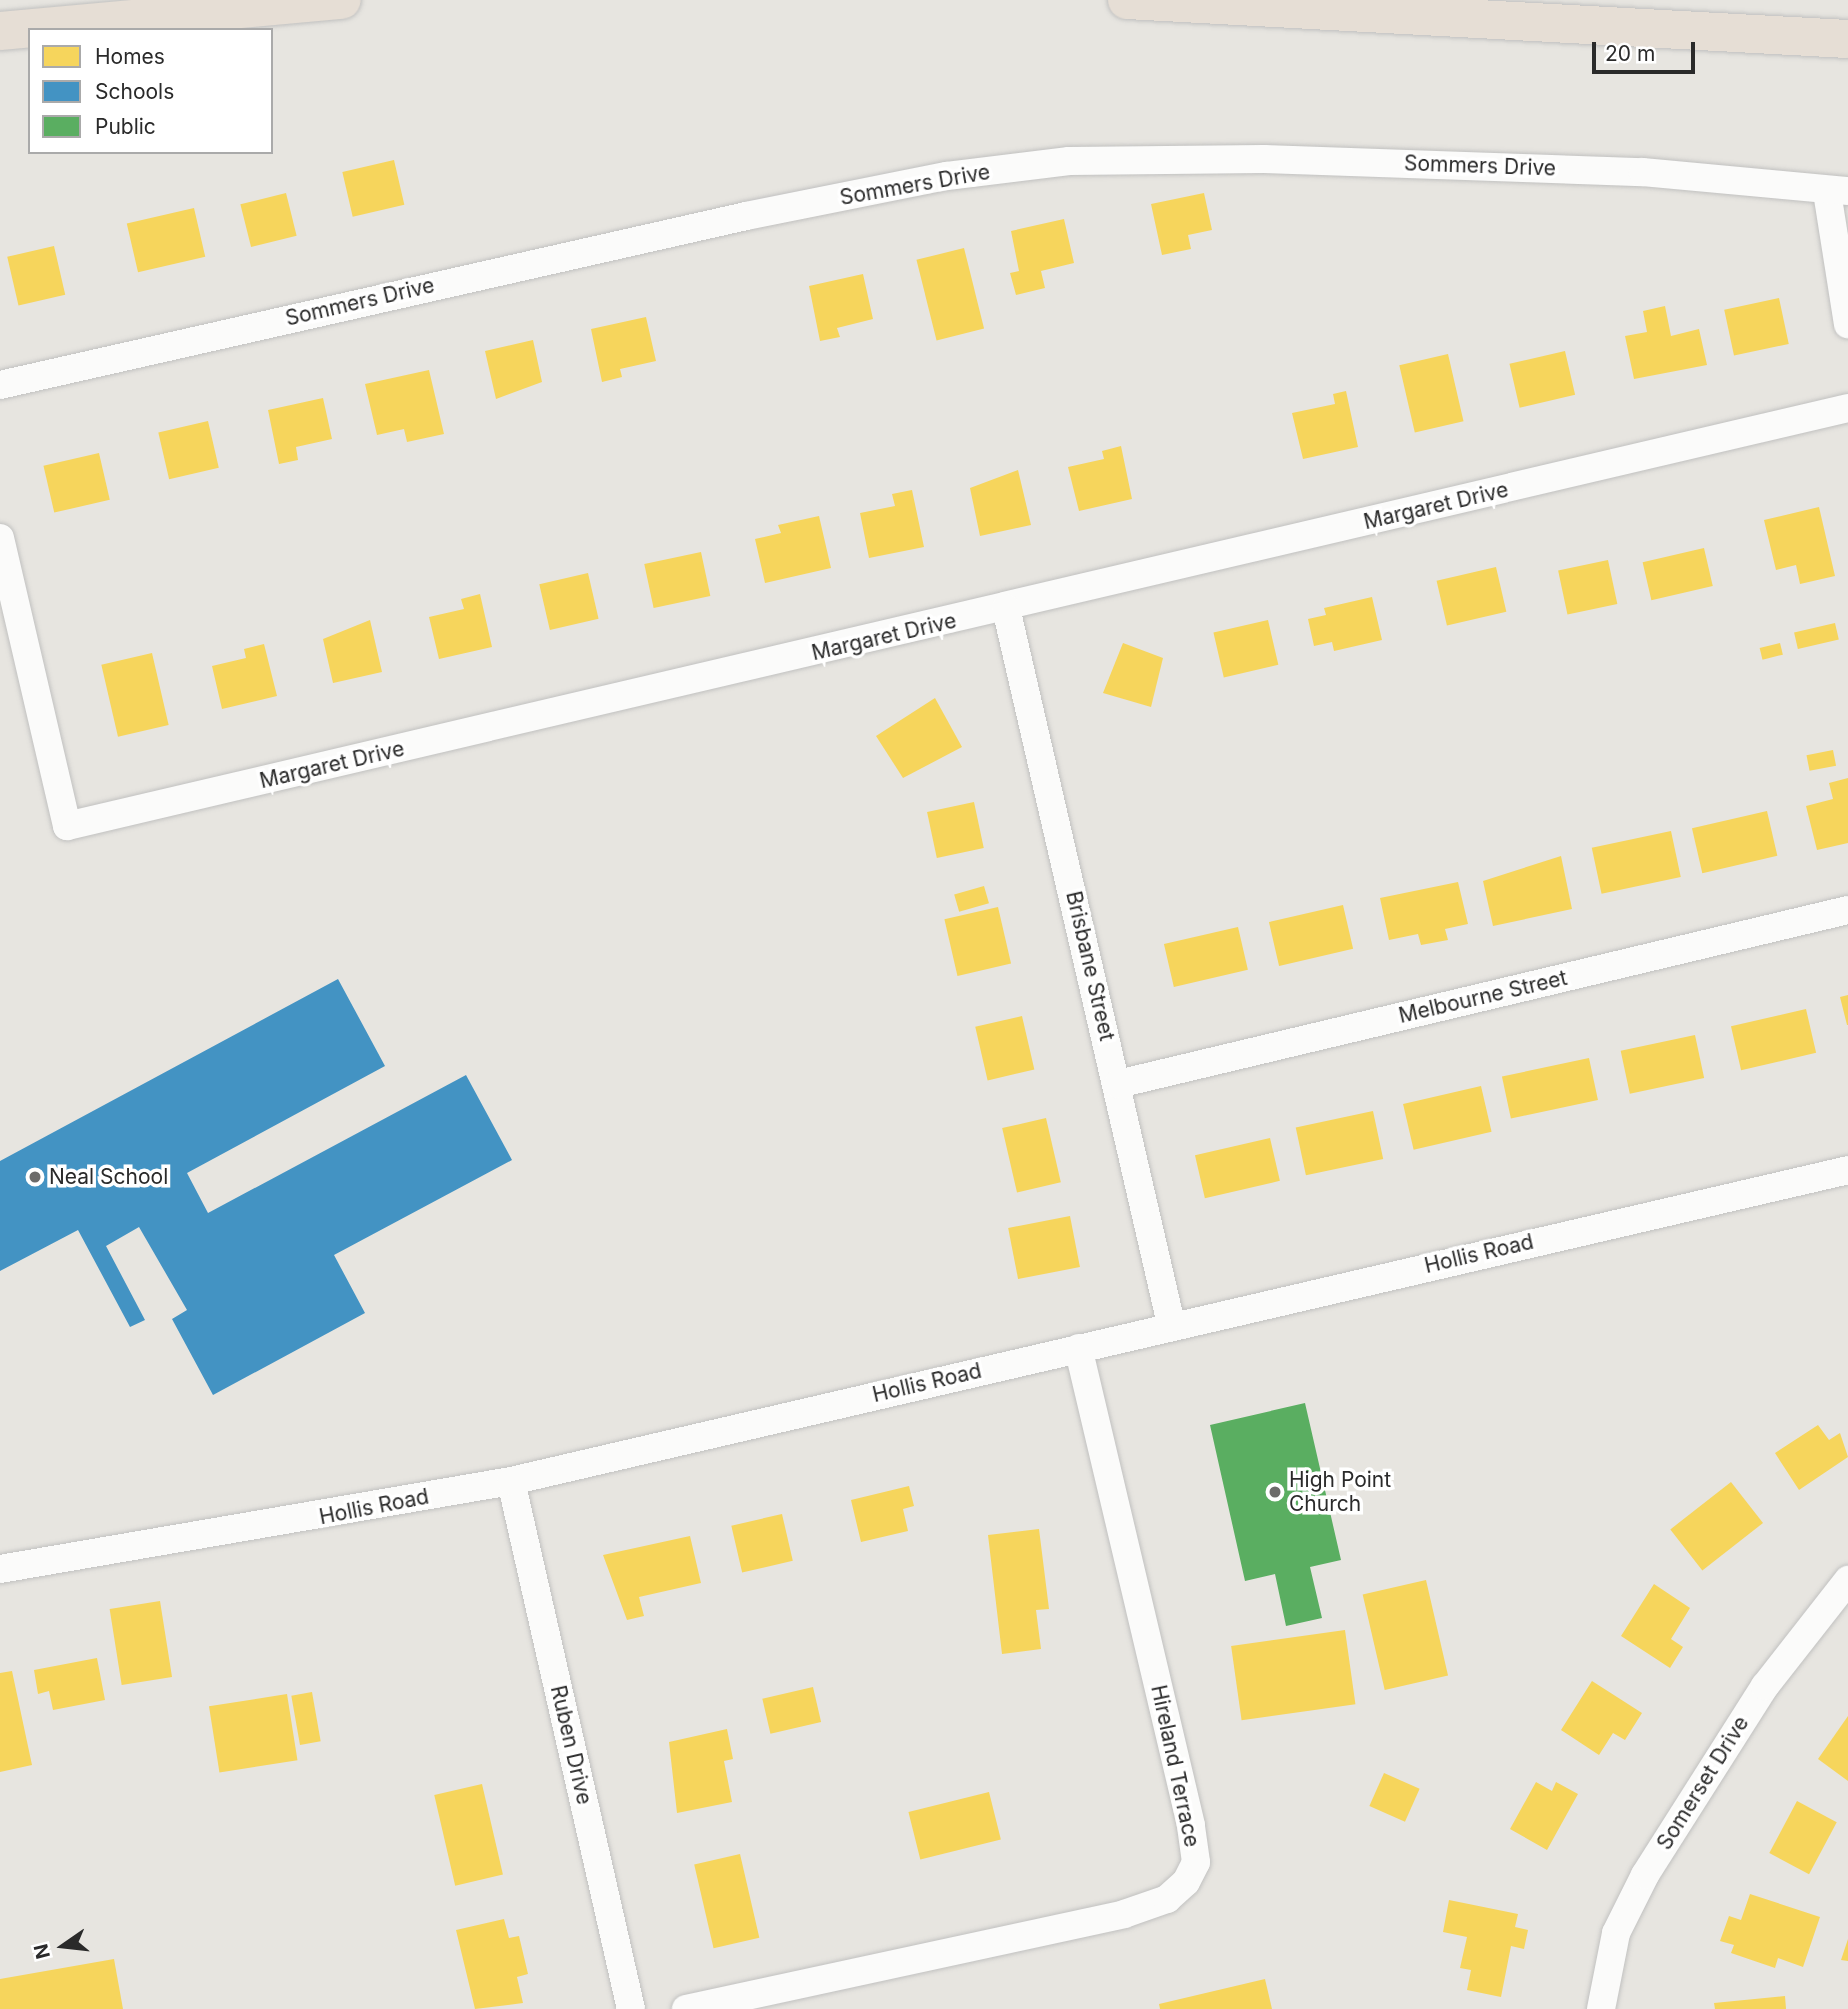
<!DOCTYPE html>
<style>
body{margin:0}
#map{position:relative;width:1848px;height:2009px;overflow:hidden;background:#e7e5e0;font-family:Inter,sans-serif}
div>[style]{position:absolute}
[style*='--x']{left:calc(var(--x)*1px);top:calc(var(--y)*1px);width:calc(var(--w)*1px);rotate:calc(var(--a)*1deg)}
.homes>*{inset:0;background:#f6d55c;transform-origin:0 0}
.schools>*{inset:0;background:#4393c3}
.public>*{inset:0;background:#5aae61}
.roads{filter:drop-shadow(0 0 2px #c1c1c0) drop-shadow(0 0 2px #c1c1c0)}
.minor>*{height:28px;margin:-14px;padding:0 14px;transform-origin:14px;border-radius:14px;background:#fbfbfa}
.motorway>*{height:38px;margin:-19px;padding:0 19px;transform-origin:19px;border-radius:19px;background:#e6ded5}
.dots>*{width:19px;height:19px;translate:-50% -50%;box-sizing:border-box;border:4px solid #fff;border-radius:50%}
span{translate:-50% -50%;white-space:nowrap;text-align:center;line-height:1.15;-webkit-text-stroke:7px #fff;paint-order:stroke}
.street-label{font-size:21px;color:#2a2a2a}
.poi-label{font-size:21px;color:#2a2a2a}
.left{translate:0 -50%;text-align:left}
.legend{position:absolute;left:28px;top:28px;width:245px;height:126px;box-sizing:border-box;background:#fff;border:2px solid #aaa;margin:0;padding:9px 12px;list-style:none;font-size:21px;color:#2a2a2a}
.legend li{display:flex;align-items:center;gap:14px;height:35px}
.legend b{width:35px;border:2px solid #aaa}
.north{position:absolute;left:28px;top:1911px;width:70px;height:70px;-webkit-text-stroke:5px #fff;paint-order:stroke;rotate:256deg;font-size:19px;font-weight:700;line-height:28px;text-align:center;color:#2a2a2a}
.north::after{content:'';display:block;margin:auto;width:24px;height:32px;background:#2a2a2a;clip-path:polygon(50% 0,100% 100%,50% 72%,0 100%)}
.scale{position:absolute;left:1592px;top:42px;width:103px;height:32px;box-sizing:border-box;border:4px solid #2a2a2a;border-top:0;padding-left:9px;font-size:21px;line-height:24px;white-space:nowrap;color:#2a2a2a;-webkit-text-stroke:5px #fff;paint-order:stroke}
</style>
<div id="map">
<div class="homes">
<i style="left:394px;top:160px;width:46px;height:53px;rotate:77deg"></i>
<i style="left:286px;top:193px;width:44px;height:47px;rotate:76deg"></i>
<i style="clip-path:polygon(1204px 193px,1212px 230px,1188px 235px,1191px 249px,1162px 255px,1151px 204px)"></i>
<i style="left:194px;top:208px;width:50px;height:69px;rotate:77deg"></i>
<i style="clip-path:polygon(1064px 219px,1074px 263px,1041px 271px,1045px 288px,1016px 295px,1010px 273px,1019px 271px,1011px 231px)"></i>
<i style="left:54px;top:246px;width:50px;height:48px;rotate:77deg"></i>
<i style="left:964px;top:248px;width:83px;height:49px;rotate:76deg"></i>
<i style="clip-path:polygon(863px 274px,873px 319px,837px 328px,840px 337px,820px 341px,809px 286px)"></i>
<i style="left:1779px;top:298px;width:47px;height:56px;rotate:78deg"></i>
<i style="clip-path:polygon(1665px 306px,1671px 336px,1699px 329px,1707px 365px,1634px 379px,1625px 336px,1647px 332px,1643px 311px)"></i>
<i style="clip-path:polygon(646px 317px,656px 361px,620px 369px,622px 377px,602px 382px,591px 329px)"></i>
<i style="clip-path:polygon(533px 340px,542px 382px,496px 399px,485px 351px)"></i>
<i style="left:1565px;top:351px;width:45px;height:57px;rotate:77deg"></i>
<i style="left:1448px;top:354px;width:69px;height:50px;rotate:77deg"></i>
<i style="clip-path:polygon(429px 370px,444px 434px,407px 442px,404px 429px,377px 435px,365px 384px)"></i>
<i style="clip-path:polygon(1346px 391px,1358px 447px,1303px 459px,1292px 413px,1335px 404px,1333px 394px)"></i>
<i style="clip-path:polygon(323px 398px,332px 439px,296px 447px,298px 460px,279px 464px,268px 410px)"></i>
<i style="left:208px;top:421px;width:48px;height:51px;rotate:77deg"></i>
<i style="clip-path:polygon(1121px 446px,1132px 499px,1079px 511px,1068px 467px,1104px 459px,1102px 451px)"></i>
<i style="left:99px;top:453px;width:48px;height:57px;rotate:77deg"></i>
<i style="clip-path:polygon(1018px 470px,1031px 525px,980px 536px,970px 488px)"></i>
<i style="clip-path:polygon(912px 490px,924px 547px,869px 558px,860px 513px,895px 506px,892px 494px)"></i>
<i style="clip-path:polygon(1819px 507px,1835px 576px,1800px 584px,1796px 565px,1776px 570px,1764px 520px)"></i>
<i style="clip-path:polygon(819px 516px,831px 568px,765px 583px,755px 539px,781px 533px,778px 525px)"></i>
<i style="left:1704px;top:548px;width:39px;height:63px;rotate:77deg"></i>
<i style="left:701px;top:552px;width:45px;height:58px;rotate:78deg"></i>
<i style="left:1608px;top:560px;width:45px;height:51px;rotate:78deg"></i>
<i style="left:1496px;top:567px;width:46px;height:61px;rotate:77deg"></i>
<i style="left:588px;top:573px;width:47px;height:50px;rotate:77deg"></i>
<i style="clip-path:polygon(480px 594px,492px 647px,439px 659px,429px 617px,464px 609px,461px 599px)"></i>
<i style="clip-path:polygon(1372px 597px,1382px 640px,1334px 651px,1332px 642px,1314px 646px,1308px 619px,1326px 615px,1324px 608px)"></i>
<i style="clip-path:polygon(370px 620px,382px 672px,333px 683px,323px 639px)"></i>
<i style="left:1268px;top:620px;width:46px;height:56px;rotate:77deg"></i>
<i style="left:1835px;top:623px;width:17px;height:42px;rotate:77deg"></i>
<i style="clip-path:polygon(1123px 643px,1163px 658px,1151px 707px,1103px 693px)"></i>
<i style="left:1780px;top:643px;width:12px;height:21px;rotate:76deg"></i>
<i style="clip-path:polygon(264px 644px,277px 696px,222px 709px,212px 666px,246px 658px,244px 649px)"></i>
<i style="left:152px;top:653px;width:74px;height:52px;rotate:77deg"></i>
<i style="clip-path:polygon(935px 698px,962px 747px,903px 778px,876px 736px)"></i>
<i style="left:1833px;top:750px;width:16px;height:27px;rotate:79deg"></i>
<i style="clip-path:polygon(1848px 778px,1848px 843px,1817px 850px,1806px 806px,1833px 799px,1829px 783px)"></i>
<i style="left:974px;top:802px;width:47px;height:48px;rotate:78deg"></i>
<i style="left:1767px;top:811px;width:46px;height:77px;rotate:77deg"></i>
<i style="left:1671px;top:831px;width:47px;height:81px;rotate:78deg"></i>
<i style="clip-path:polygon(1561px 856px,1572px 909px,1493px 926px,1483px 881px)"></i>
<i style="clip-path:polygon(1458px 882px,1468px 924px,1445px 929px,1448px 940px,1421px 945px,1418px 934px,1389px 940px,1380px 898px)"></i>
<i style="left:984px;top:886px;width:18px;height:31px;rotate:74deg"></i>
<i style="left:1343px;top:905px;width:45px;height:76px;rotate:77deg"></i>
<i style="left:998px;top:907px;width:58px;height:55px;rotate:77deg"></i>
<i style="left:1238px;top:927px;width:44px;height:76px;rotate:77deg"></i>
<i style="clip-path:polygon(1848px 995px,1848px 1025px,1847px 1025px,1840px 997px)"></i>
<i style="left:1806px;top:1009px;width:45px;height:77px;rotate:77deg"></i>
<i style="left:1022px;top:1016px;width:55px;height:48px;rotate:77deg"></i>
<i style="left:1695px;top:1035px;width:44px;height:76px;rotate:78deg"></i>
<i style="left:1589px;top:1058px;width:43px;height:89px;rotate:78deg"></i>
<i style="left:1481px;top:1086px;width:47px;height:80px;rotate:77deg"></i>
<i style="left:1373px;top:1111px;width:49px;height:79px;rotate:78deg"></i>
<i style="left:1046px;top:1118px;width:66px;height:45px;rotate:77deg"></i>
<i style="left:1270px;top:1138px;width:44px;height:77px;rotate:77deg"></i>
<i style="left:1070px;top:1216px;width:52px;height:63px;rotate:79deg"></i>
<i style="clip-path:polygon(1818px 1425px,1829px 1440px,1840px 1433px,1848px 1457px,1799px 1490px,1775px 1453px)"></i>
<i style="left:1731px;top:1482px;width:52px;height:77px;rotate:52deg"></i>
<i style="clip-path:polygon(909px 1486px,914px 1506px,903px 1509px,908px 1531px,861px 1542px,851px 1500px)"></i>
<i style="left:782px;top:1514px;width:48px;height:52px;rotate:77deg"></i>
<i style="clip-path:polygon(1039px 1529px,1049px 1609px,1036px 1610px,1041px 1649px,1002px 1654px,988px 1535px)"></i>
<i style="clip-path:polygon(690px 1536px,701px 1583px,639px 1597px,644px 1616px,627px 1620px,603px 1555px)"></i>
<i style="left:1426px;top:1580px;width:98px;height:65px;rotate:77deg"></i>
<i style="clip-path:polygon(1654px 1584px,1690px 1608px,1671px 1639px,1683px 1647px,1670px 1668px,1621px 1636px)"></i>
<i style="left:160px;top:1601px;width:77px;height:51px;rotate:81deg"></i>
<i style="left:1345px;top:1630px;width:75px;height:115px;rotate:82deg"></i>
<i style="clip-path:polygon(97px 1658px,105px 1700px,53px 1710px,49px 1691px,38px 1694px,34px 1670px)"></i>
<i style="clip-path:polygon(12px 1671px,32px 1765px,0 1772px,0 1673px)"></i>
<i style="clip-path:polygon(1592px 1681px,1642px 1713px,1625px 1740px,1613px 1733px,1599px 1755px,1561px 1730px)"></i>
<i style="left:813px;top:1687px;width:36px;height:52px;rotate:77deg"></i>
<i style="left:312px;top:1692px;width:50px;height:21px;rotate:80deg"></i>
<i style="left:287px;top:1694px;width:67px;height:79px;rotate:81deg"></i>
<i style="clip-path:polygon(1848px 1716px,1848px 1781px,1818px 1759px)"></i>
<i style="clip-path:polygon(727px 1729px,733px 1759px,724px 1761px,732px 1802px,677px 1813px,669px 1742px)"></i>
<i style="left:1384px;top:1773px;width:39px;height:36px;rotate:24deg"></i>
<i style="clip-path:polygon(1536px 1782px,1552px 1791px,1556px 1782px,1578px 1794px,1547px 1850px,1510px 1829px)"></i>
<i style="left:482px;top:1784px;width:93px;height:49px;rotate:77deg"></i>
<i style="left:989px;top:1792px;width:49px;height:83px;rotate:76deg"></i>
<i style="left:1797px;top:1801px;width:45px;height:59px;rotate:28deg"></i>
<i style="left:740px;top:1854px;width:86px;height:47px;rotate:77deg"></i>
<i style="clip-path:polygon(1750px 1894px,1820px 1917px,1803px 1967px,1778px 1958px,1775px 1968px,1731px 1953px,1734px 1945px,1720px 1941px,1729px 1916px,1741px 1920px)"></i>
<i style="clip-path:polygon(1449px 1900px,1518px 1914px,1515px 1927px,1528px 1930px,1524px 1949px,1511px 1946px,1501px 1997px,1467px 1990px,1471px 1970px,1460px 1968px,1467px 1937px,1443px 1932px)"></i>
<i style="clip-path:polygon(504px 1919px,509px 1938px,519px 1936px,528px 1974px,517px 1977px,523px 2003px,475px 2009px,456px 1930px)"></i>
<i style="clip-path:polygon(1848px 1939px,1848px 1961px,1841px 1960px)"></i>
<i style="clip-path:polygon(114px 1959px,123px 2009px,0 2009px,0 1979px)"></i>
<i style="clip-path:polygon(1265px 1979px,1272px 2009px,1160px 2009px,1159px 2004px)"></i>
<i style="clip-path:polygon(1785px 1996px,1786px 2009px,1715px 2009px,1714px 2003px)"></i>
</div>
<div class="schools">
<i style="clip-path:polygon(338px 979px,385px 1066px,187px 1173px,208px 1213px,466px 1075px,512px 1160px,334px 1255px,365px 1313px,213px 1395px,172px 1319px,187px 1310px,139px 1227px,106px 1246px,145px 1320px,130px 1327px,78px 1230px,0 1271px,0 1161px)"></i>
</div>
<div class="public">
<i style="clip-path:polygon(1305px 1403px,1341px 1560px,1310px 1567px,1322px 1618px,1286px 1626px,1275px 1574px,1245px 1581px,1210px 1425px)"></i>
</div>
<div class="roads">
<div class="minor">
<i style="--x:1827;--y:192;--w:134;--a:81"></i>
<i style="--x:0;--y:385;--w:765;--a:-12.76"></i>
<i style="--x:746;--y:216;--w:205;--a:-11.3"></i>
<i style="--x:947;--y:176;--w:123;--a:-7"></i>
<i style="--x:1069;--y:161;--w:195;--a:-0.6"></i>
<i style="--x:1264;--y:159;--w:379;--a:2"></i>
<i style="--x:1643;--y:172;--w:206;--a:5.3"></i>
<i style="--x:0;--y:538;--w:296;--a:76.9"></i>
<i style="--x:67;--y:826;--w:1829;--a:-13.21"></i>
<i style="--x:1006;--y:608;--w:735;--a:77.02"></i>
<i style="--x:1118;--y:1084;--w:750;--a:-13.41"></i>
<i style="--x:511;--y:1481;--w:541;--a:77.2"></i>
<i style="--x:0;--y:1569;--w:519;--a:-9.77"></i>
<i style="--x:511;--y:1481;--w:1373;--a:-13.09"></i>
<i style="--x:686;--y:2009;--w:448;--a:-12.2"></i>
<i style="--x:1124;--y:1914;--w:46;--a:-19.2"></i>
<i style="--x:1167;--y:1899;--w:25;--a:-42"></i>
<i style="--x:1186;--y:1882;--w:22;--a:-63"></i>
<i style="--x:1196;--y:1862;--w:37;--a:-98"></i>
<i style="--x:1191;--y:1825;--w:490;--a:-103.3"></i>
<i style="--x:1601;--y:2009;--w:77;--a:-78.8"></i>
<i style="--x:1616;--y:1933;--w:65;--a:-63.4"></i>
<i style="--x:1645;--y:1875;--w:224;--a:-57.6"></i>
<i style="--x:1765;--y:1686;--w:135;--a:-51.9"></i>
</div>
<div class="motorway">
<i style="--x:1127;--y:0;--w:722;--a:3.1"></i>
<i style="--x:0;--y:31;--w:343;--a:-5.2"></i>
</div>
</div>
<div class="dots">
<i style="left:35px;top:1177px;background:#6c6b6a"></i>
<i style="left:1275px;top:1492px;background:#6c6b6a"></i>
</div>
<div class="street-label">
<span style="left:1480px;top:166px;rotate:2deg">Sommers Drive</span>
<span style="left:915px;top:185px;rotate:-10deg">Sommers Drive</span>
<span style="left:360px;top:302px;rotate:-13deg">Sommers Drive</span>
<span style="left:1436px;top:506px;rotate:-13deg">Margaret Drive</span>
<span style="left:884px;top:637px;rotate:-13deg">Margaret Drive</span>
<span style="left:332px;top:765px;rotate:-13deg">Margaret Drive</span>
<span style="left:1090px;top:966px;rotate:77deg">Brisbane Street</span>
<span style="left:1483px;top:997px;rotate:-13deg">Melbourne Street</span>
<span style="left:1479px;top:1254px;rotate:-13deg">Hollis Road</span>
<span style="left:927px;top:1383px;rotate:-13deg">Hollis Road</span>
<span style="left:374px;top:1507px;rotate:-11deg">Hollis Road</span>
<span style="left:571px;top:1745px;rotate:77deg">Ruben Drive</span>
<span style="left:1175px;top:1766px;rotate:78deg">Hireland Terrace</span>
<span style="left:1703px;top:1783px;rotate:-58deg">Somerset Drive</span>
</div>
<div class="poi-label">
<span class="left" style="left:49px;top:1177px">Neal School</span>
<span class="left" style="left:1289px;top:1492px">High Point<br>Church</span>
</div>
<ul class="legend">
<li><b style="height:19px;background:#f6d55c"></b>Homes</li>
<li><b style="height:19px;background:#4393c3"></b>Schools</li>
<li><b style="height:19px;background:#5aae61"></b>Public</li>
</ul>
<div class="north">N</div>
<div class="scale">20 m</div>
</div>
